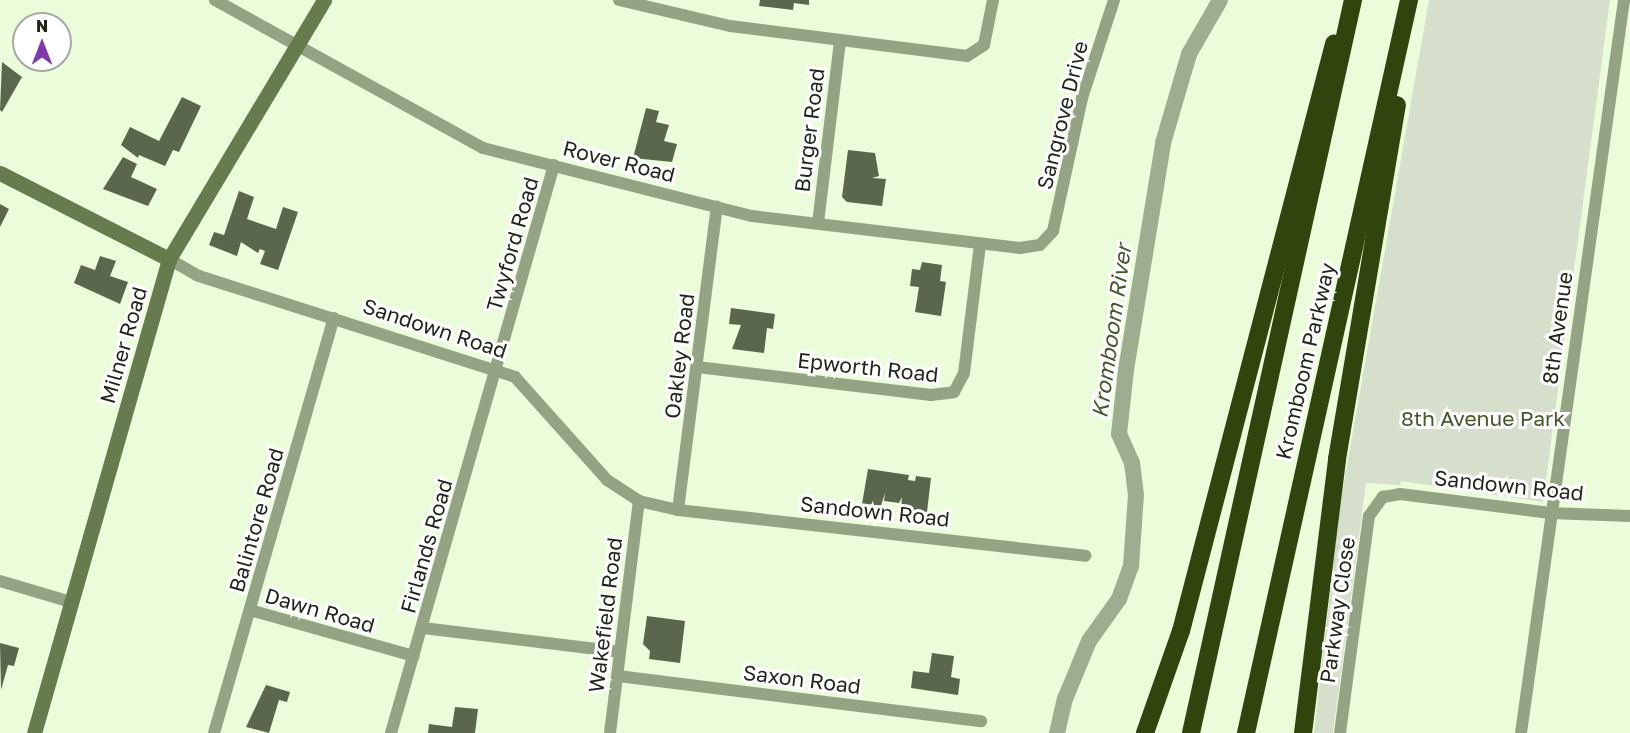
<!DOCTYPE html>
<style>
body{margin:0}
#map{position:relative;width:1630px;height:733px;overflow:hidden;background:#ebfcda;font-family:"Golos Text",sans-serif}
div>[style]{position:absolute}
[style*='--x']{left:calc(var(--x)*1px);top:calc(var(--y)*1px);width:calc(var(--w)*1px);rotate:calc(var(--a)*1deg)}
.green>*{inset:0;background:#d5dfcb}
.canal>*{height:16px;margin:-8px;padding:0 8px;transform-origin:8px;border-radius:8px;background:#9eac8f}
.building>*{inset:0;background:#5b674d}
.street>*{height:12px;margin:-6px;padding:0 6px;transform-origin:6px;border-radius:6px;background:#94a384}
.secondary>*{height:15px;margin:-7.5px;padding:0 7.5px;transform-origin:7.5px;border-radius:7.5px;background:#677c4e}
.highway>*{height:18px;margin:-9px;padding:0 9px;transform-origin:9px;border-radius:9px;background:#30450e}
span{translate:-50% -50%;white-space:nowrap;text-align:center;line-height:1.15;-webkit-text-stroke:6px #fff;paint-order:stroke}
.street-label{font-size:21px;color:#1f2518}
.park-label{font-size:21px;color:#44582a}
.water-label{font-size:22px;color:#45592b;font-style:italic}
.north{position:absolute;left:12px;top:12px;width:60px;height:60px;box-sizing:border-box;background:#fff;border:2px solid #a5a8a3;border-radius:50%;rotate:0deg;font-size:16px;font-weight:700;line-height:24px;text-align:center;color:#1f2518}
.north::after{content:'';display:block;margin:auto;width:21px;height:27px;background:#7d38ab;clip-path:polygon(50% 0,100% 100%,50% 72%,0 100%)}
</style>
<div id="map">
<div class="green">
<i style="clip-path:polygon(1429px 0,1610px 0,1543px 502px,1401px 481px,1400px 485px,1366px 483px,1333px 733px,1314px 733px,1340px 505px)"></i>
</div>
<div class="canal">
<i style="--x:1057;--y:733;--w:35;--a:-77"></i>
<i style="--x:1065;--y:699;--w:63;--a:-67.5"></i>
<i style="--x:1089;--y:641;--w:52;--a:-54.5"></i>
<i style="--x:1119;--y:599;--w:35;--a:-70"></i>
<i style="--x:1131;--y:566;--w:71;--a:-86"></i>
<i style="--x:1136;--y:495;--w:32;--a:-97"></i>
<i style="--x:1132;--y:463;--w:32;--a:-114"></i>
<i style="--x:1119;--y:434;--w:64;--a:-83.8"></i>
<i style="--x:1126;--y:370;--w:230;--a:-80.7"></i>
<i style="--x:1163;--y:143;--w:93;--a:-73.7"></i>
<i style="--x:1189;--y:54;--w:62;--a:-60.1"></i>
</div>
<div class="building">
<i style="clip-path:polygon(760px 0,809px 0,809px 5px,794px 3px,793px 10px,759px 6px)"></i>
<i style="clip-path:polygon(2px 62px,22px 77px,2px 112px,0 110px)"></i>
<i style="clip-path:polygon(182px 97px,201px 106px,179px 152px,173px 150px,165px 166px,139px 155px,138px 158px,121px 145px,130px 127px,159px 141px)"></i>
<i style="clip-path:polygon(646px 108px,659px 111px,656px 122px,669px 125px,664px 141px,677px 144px,672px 162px,633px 158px)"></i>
<i style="clip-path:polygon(848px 150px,875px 153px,879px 176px,872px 178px,886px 179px,882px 206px,847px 202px,842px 197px)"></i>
<i style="clip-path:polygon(123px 157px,137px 164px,131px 177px,157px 189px,148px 206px,103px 189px)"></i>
<i style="clip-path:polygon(239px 191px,254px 197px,247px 219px,276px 229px,283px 207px,298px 212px,278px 270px,260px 264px,265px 251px,260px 249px,258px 253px,241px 242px,237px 256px,209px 245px,214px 232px,224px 235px)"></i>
<i style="clip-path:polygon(0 204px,9px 209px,0 227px)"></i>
<i style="clip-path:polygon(100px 256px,116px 261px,110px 276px,128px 282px,120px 304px,74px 283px,81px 265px,95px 270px)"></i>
<i style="clip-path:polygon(922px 262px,942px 265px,940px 281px,946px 282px,941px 316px,915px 312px,919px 287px,910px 286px,912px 269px,920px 270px)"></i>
<i style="clip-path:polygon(731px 308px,775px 314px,773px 329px,767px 328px,764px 353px,732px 349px,741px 325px,729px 324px)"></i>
<i style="clip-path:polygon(868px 469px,909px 475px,908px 480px,915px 481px,916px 476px,931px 478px,927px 512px,901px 508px,902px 497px,899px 503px,884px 501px,885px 493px,881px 506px,862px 504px)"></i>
<i style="clip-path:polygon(647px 616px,685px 621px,680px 663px,649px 659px,650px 651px,643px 644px)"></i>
<i style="clip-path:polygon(0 643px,19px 648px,14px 666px,8px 665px,1px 690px)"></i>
<i style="clip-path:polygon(932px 653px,954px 656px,951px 677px,960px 679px,958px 695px,911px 688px,913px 671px,929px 673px)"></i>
<i style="clip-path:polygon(266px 685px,290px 692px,287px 702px,279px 700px,269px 733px,246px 727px)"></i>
<i style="clip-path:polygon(455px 707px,478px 709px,475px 733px,428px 733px,429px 724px,452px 727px)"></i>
</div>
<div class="street">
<i style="--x:215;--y:0;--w:306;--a:28.9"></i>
<i style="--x:483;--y:148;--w:277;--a:14.2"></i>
<i style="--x:752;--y:216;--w:270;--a:6.8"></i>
<i style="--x:1020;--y:248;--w:20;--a:-9"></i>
<i style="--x:1040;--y:245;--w:19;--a:-47"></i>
<i style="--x:1053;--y:231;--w:136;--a:-77.7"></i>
<i style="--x:1082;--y:98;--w:103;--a:-71.9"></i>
<i style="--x:619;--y:0;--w:114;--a:13.2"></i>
<i style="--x:730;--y:26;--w:239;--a:7.2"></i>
<i style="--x:967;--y:56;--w:20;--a:-33"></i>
<i style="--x:984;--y:45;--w:46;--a:-78.7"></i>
<i style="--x:818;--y:223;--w:182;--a:-83.1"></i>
<i style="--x:169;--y:259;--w:34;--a:30"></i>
<i style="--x:199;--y:276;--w:332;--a:17.7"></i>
<i style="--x:515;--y:377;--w:138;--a:48.2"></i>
<i style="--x:607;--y:480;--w:38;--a:33"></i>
<i style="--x:639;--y:501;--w:40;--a:13"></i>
<i style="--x:678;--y:510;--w:410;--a:6.4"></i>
<i style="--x:697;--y:367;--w:236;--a:6.8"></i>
<i style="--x:931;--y:395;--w:23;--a:-7"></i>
<i style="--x:954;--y:392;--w:21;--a:-62"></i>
<i style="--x:964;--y:373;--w:130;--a:-82.9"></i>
<i style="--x:678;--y:510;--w:306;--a:-82.7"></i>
<i style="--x:0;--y:581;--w:74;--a:16.5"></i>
<i style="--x:250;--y:610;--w:170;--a:15.7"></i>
<i style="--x:423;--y:628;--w:198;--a:6.9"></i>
<i style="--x:618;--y:676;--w:366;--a:7.1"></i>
<i style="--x:214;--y:733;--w:432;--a:-73.9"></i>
<i style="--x:391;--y:733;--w:591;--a:-73.99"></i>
<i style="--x:610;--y:733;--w:234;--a:-82.9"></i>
<i style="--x:1340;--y:733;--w:219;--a:-82.4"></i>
<i style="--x:1369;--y:516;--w:24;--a:-54"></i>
<i style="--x:1383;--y:497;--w:17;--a:-10"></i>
<i style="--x:1400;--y:494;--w:151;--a:7.2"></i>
<i style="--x:1550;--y:513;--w:80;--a:2.1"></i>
<i style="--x:1521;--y:733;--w:740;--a:-82"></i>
</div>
<div class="secondary">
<i style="--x:0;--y:173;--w:190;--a:27"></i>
<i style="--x:34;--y:733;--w:493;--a:-74.1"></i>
<i style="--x:169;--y:259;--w:302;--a:-59.1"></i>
</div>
<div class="highway">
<i style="--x:1145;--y:733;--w:108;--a:-70.6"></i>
<i style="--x:1181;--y:631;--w:607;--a:-75.39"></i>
<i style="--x:1191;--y:733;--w:751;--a:-77.54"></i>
<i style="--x:1246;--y:733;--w:751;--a:-77.46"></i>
<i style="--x:1303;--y:733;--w:276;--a:-82.9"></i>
<i style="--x:1337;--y:459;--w:359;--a:-80.4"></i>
</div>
<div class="street-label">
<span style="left:1062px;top:115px;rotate:-76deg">Sangrove Drive</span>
<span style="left:809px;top:130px;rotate:-83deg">Burger Road</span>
<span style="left:619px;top:161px;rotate:14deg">Rover Road</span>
<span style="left:512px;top:244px;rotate:-74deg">Twyford Road</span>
<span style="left:435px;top:328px;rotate:18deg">Sandown Road</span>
<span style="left:1557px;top:328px;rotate:-82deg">8th Avenue</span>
<span style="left:123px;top:345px;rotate:-74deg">Milner Road</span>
<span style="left:679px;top:356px;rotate:-83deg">Oakley Road</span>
<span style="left:1305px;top:361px;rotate:-77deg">Kromboom Parkway</span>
<span style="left:868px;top:367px;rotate:6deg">Epworth Road</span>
<span style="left:1509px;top:485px;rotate:6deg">Sandown Road</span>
<span style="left:875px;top:511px;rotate:6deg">Sandown Road</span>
<span style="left:256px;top:520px;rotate:-74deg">Balintore Road</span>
<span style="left:426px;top:546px;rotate:-74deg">Firlands Road</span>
<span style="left:320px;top:610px;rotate:16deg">Dawn Road</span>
<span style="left:1337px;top:610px;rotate:-82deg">Parkway Close</span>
<span style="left:605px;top:615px;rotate:-83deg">Wakefield Road</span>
<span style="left:802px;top:679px;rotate:7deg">Saxon Road</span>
</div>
<div class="park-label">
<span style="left:1483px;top:418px">8th Avenue Park</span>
</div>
<div class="water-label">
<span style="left:1111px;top:331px;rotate:-82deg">Kromboom River</span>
</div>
<div class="north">N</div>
</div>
